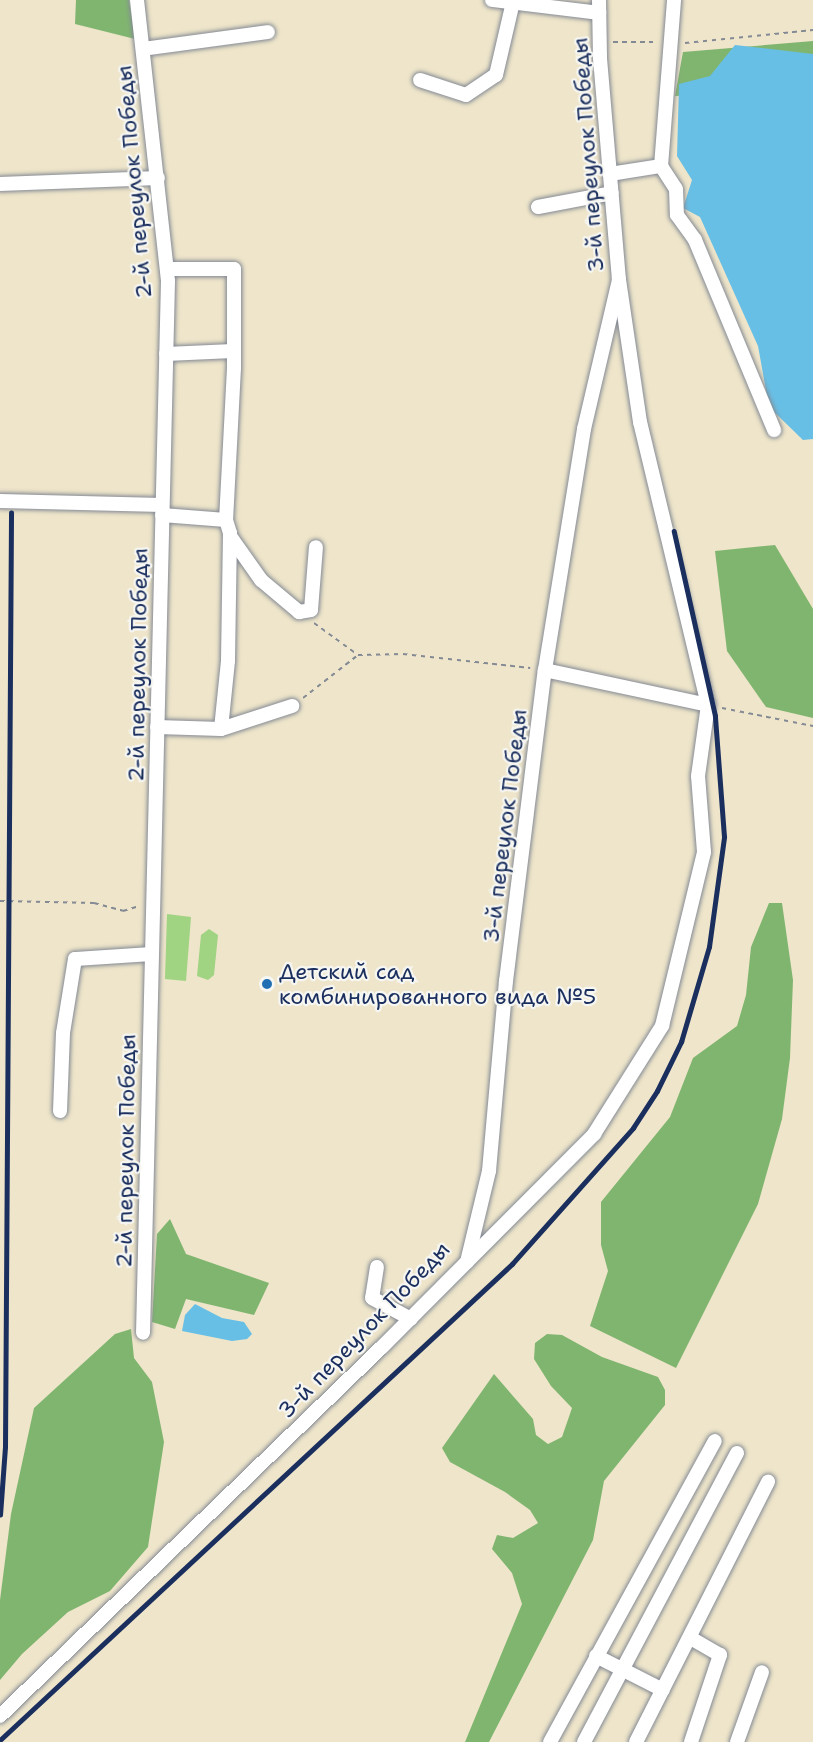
<!DOCTYPE html>
<meta charset="utf-8">
<style>
body{margin:0}
#map{position:relative;width:813px;height:1742px;overflow:hidden;background:#eee5ca;font-family:"Shantell Sans",sans-serif}
div>[style]{position:absolute}
[style*='--x']{left:calc(var(--x)*1px);top:calc(var(--y)*1px);width:calc(var(--w)*1px);rotate:calc(var(--a)*1deg)}
.green>*{inset:0;background:#a0d382}
.forest>*{inset:0;background:#80b570}
.water>*{inset:0;background:#68bfe5}
.path>*{height:2px;margin-top:-1px;transform-origin:0;background:repeating-linear-gradient(90deg,#848a94 0 4.5px,transparent 0 9px)}
.roads{filter:drop-shadow(0 0 2px #848a94) drop-shadow(0 0 2px #848a94)}
.minor>*{height:14px;margin:-7px;padding:0 7px;transform-origin:7px;border-radius:7px;background:#fff}
.rail>*{height:4.5px;margin:-2.25px;padding:0 2.25px;transform-origin:2.25px;border-radius:2.25px;background:#1b2f5e}
.dots>*{width:16px;height:16px;translate:-50% -50%;box-sizing:border-box;border:3px solid #f6f6f2;border-radius:50%}
span{translate:-50% -50%;white-space:nowrap;text-align:center;line-height:1.15;-webkit-text-stroke:4.5px #f6f6f2;paint-order:stroke}
.street-label{font-size:22px;color:#1b2f5e}
.poi-label{font-size:22px;color:#1b2f5e}
.left{translate:0 -50%;text-align:left}
</style>
<div id="map">
<div class="green">
<i style="clip-path:polygon(167px 914px,191px 917px,186px 981px,165px 979px)"></i>
<i style="clip-path:polygon(209px 929px,218px 935px,214px 975px,208px 980px,197px 976px,201px 935px)"></i>
</div>
<div class="forest">
<i style="clip-path:polygon(76px 0,129px 0,135px 39px,75px 24px)"></i>
<i style="clip-path:polygon(813px 41px,813px 90px,675px 96px,683px 52px)"></i>
<i style="clip-path:polygon(775px 545px,813px 609px,813px 718px,766px 707px,727px 651px,715px 551px)"></i>
<i style="clip-path:polygon(769px 903px,782px 903px,793px 980px,790px 1058px,782px 1119px,758px 1204px,676px 1368px,590px 1326px,608px 1271px,601px 1245px,601px 1202px,670px 1117px,693px 1058px,737px 1026px,746px 995px,751px 947px)"></i>
<i style="clip-path:polygon(170px 1219px,186px 1254px,269px 1283px,254px 1315px,186px 1299px,175px 1329px,152px 1322px,157px 1234px)"></i>
<i style="clip-path:polygon(131px 1329px,134px 1358px,152px 1382px,164px 1442px,148px 1547px,110px 1591px,68px 1612px,22px 1654px,0 1680px,0 1600px,11px 1514px,34px 1408px,115px 1334px)"></i>
<i style="clip-path:polygon(547px 1334px,562px 1335px,602px 1357px,658px 1377px,665px 1390px,665px 1405px,604px 1481px,593px 1540px,489px 1742px,465px 1742px,522px 1604px,512px 1573px,492px 1549px,497px 1535px,513px 1538px,538px 1523px,530px 1510px,505px 1492px,450px 1462px,442px 1448px,494px 1374px,533px 1419px,536px 1435px,548px 1444px,562px 1437px,572px 1408px,551px 1386px,534px 1359px,535px 1343px)"></i>
</div>
<div class="water">
<i style="clip-path:polygon(735px 45px,813px 54px,813px 439px,803px 440px,769px 407px,758px 346px,700px 217px,683px 208px,692px 180px,677px 156px,679px 84px,710px 76px)"></i>
<i style="clip-path:polygon(195px 1304px,222px 1318px,244px 1322px,252px 1334px,247px 1339px,232px 1341px,182px 1331px,185px 1315px)"></i>
</div>
<div class="path">
<i style="--x:613;--y:42;--w:43;--a:0"></i>
<i style="--x:685;--y:43;--w:129;--a:-5.8"></i>
<i style="--x:314;--y:623;--w:54;--a:36"></i>
<i style="--x:303;--y:698;--w:70;--a:-38"></i>
<i style="--x:358;--y:655;--w:45;--a:-1.3"></i>
<i style="--x:403;--y:654;--w:128;--a:6.3"></i>
<i style="--x:722;--y:708;--w:93;--a:11.2"></i>
<i style="--x:0;--y:901;--w:94;--a:1.2"></i>
<i style="--x:94;--y:903;--w:30;--a:15"></i>
<i style="--x:123;--y:911;--w:17;--a:-17"></i>
</div>
<div class="roads">
<div class="minor">
<i style="--x:137;--y:0;--w:283;--a:83.7"></i>
<i style="--x:168;--y:281;--w:1052;--a:91.36"></i>
<i style="--x:492;--y:0;--w:108;--a:6.9"></i>
<i style="--x:143;--y:49;--w:126;--a:-7.7"></i>
<i style="--x:420;--y:80;--w:48;--a:18.1"></i>
<i style="--x:466;--y:95;--w:36;--a:-34"></i>
<i style="--x:496;--y:75;--w:75;--a:-76.9"></i>
<i style="--x:661;--y:166;--w:27;--a:57"></i>
<i style="--x:676;--y:189;--w:26;--a:88"></i>
<i style="--x:677;--y:215;--w:31;--a:54"></i>
<i style="--x:695;--y:240;--w:206;--a:67.4"></i>
<i style="--x:610;--y:174;--w:52;--a:-8.9"></i>
<i style="--x:661;--y:166;--w:167;--a:-85.5"></i>
<i style="--x:0;--y:184;--w:158;--a:-2.2"></i>
<i style="--x:538;--y:207;--w:75;--a:-10.7"></i>
<i style="--x:167;--y:269;--w:67;--a:0"></i>
<i style="--x:234;--y:269;--w:99;--a:90"></i>
<i style="--x:234;--y:368;--w:152;--a:93"></i>
<i style="--x:166;--y:354;--w:67;--a:-2.6"></i>
<i style="--x:0;--y:501;--w:162;--a:1.4"></i>
<i style="--x:162;--y:515;--w:64;--a:4.5"></i>
<i style="--x:226;--y:520;--w:14;--a:73"></i>
<i style="--x:230;--y:533;--w:128;--a:90.9"></i>
<i style="--x:228;--y:661;--w:68;--a:95.9"></i>
<i style="--x:230;--y:536;--w:54;--a:54.8"></i>
<i style="--x:261;--y:580;--w:50;--a:40.1"></i>
<i style="--x:299;--y:612;--w:12;--a:-9"></i>
<i style="--x:311;--y:610;--w:63;--a:-85.5"></i>
<i style="--x:545;--y:670;--w:167;--a:12.1"></i>
<i style="--x:157;--y:727;--w:64;--a:1.8"></i>
<i style="--x:221;--y:729;--w:75;--a:-17.9"></i>
<i style="--x:60;--y:1111;--w:78;--a:-87.8"></i>
<i style="--x:63;--y:1033;--w:75;--a:-80.8"></i>
<i style="--x:75;--y:959;--w:77;--a:-3.7"></i>
<i style="--x:467;--y:1262;--w:94;--a:-76.4"></i>
<i style="--x:489;--y:1171;--w:191;--a:-84.9"></i>
<i style="--x:506;--y:981;--w:313;--a:-82.9"></i>
<i style="--x:545;--y:670;--w:244;--a:-80.8"></i>
<i style="--x:584;--y:429;--w:153;--a:-76.8"></i>
<i style="--x:619;--y:280;--w:224;--a:-94.9"></i>
<i style="--x:600;--y:57;--w:57;--a:-91"></i>
<i style="--x:377;--y:1267;--w:31;--a:99"></i>
<i style="--x:372;--y:1298;--w:44;--a:28.3"></i>
<i style="--x:596;--y:1656;--w:75;--a:26.9"></i>
<i style="--x:0;--y:1716;--w:531;--a:-44.01"></i>
<i style="--x:382;--y:1347;--w:301;--a:-45.1"></i>
<i style="--x:594;--y:1134;--w:128;--a:-57.8"></i>
<i style="--x:662;--y:1026;--w:179;--a:-76.4"></i>
<i style="--x:704;--y:852;--w:76;--a:-94.5"></i>
<i style="--x:698;--y:776;--w:72;--a:-82"></i>
<i style="--x:708;--y:705;--w:291;--a:-103.5"></i>
<i style="--x:640;--y:422;--w:144;--a:-98.4"></i>
<i style="--x:550;--y:1742;--w:343;--a:-61.3"></i>
<i style="--x:584;--y:1742;--w:327;--a:-62.1"></i>
<i style="--x:636;--y:1742;--w:292;--a:-63.1"></i>
<i style="--x:691;--y:1742;--w:92;--a:-71.6"></i>
<i style="--x:720;--y:1655;--w:34;--a:-150"></i>
<i style="--x:737;--y:1742;--w:74;--a:-70.3"></i>
</div>
</div>
<div class="rail">
<i style="--x:0;--y:1515;--w:68;--a:-85.8"></i>
<i style="--x:5;--y:1447;--w:934;--a:-89.63"></i>
<i style="--x:0;--y:1740;--w:699;--a:-42.91"></i>
<i style="--x:512;--y:1264;--w:182;--a:-48.3"></i>
<i style="--x:633;--y:1128;--w:44;--a:-57"></i>
<i style="--x:657;--y:1091;--w:55;--a:-63.9"></i>
<i style="--x:681;--y:1042;--w:99;--a:-73.6"></i>
<i style="--x:709;--y:947;--w:111;--a:-82.2"></i>
<i style="--x:724;--y:837;--w:121;--a:-94.3"></i>
<i style="--x:715;--y:716;--w:189;--a:-102.6"></i>
</div>
<div class="dots">
<i style="left:267px;top:984px;background:#1f6fb2"></i>
</div>
<div class="street-label">
<span style="left:588px;top:155px;rotate:-94deg">3-й переулок Победы</span>
<span style="left:134px;top:182px;rotate:-95deg">2-й переулок Победы</span>
<span style="left:138px;top:665px;rotate:-89deg">2-й переулок Победы</span>
<span style="left:505px;top:826px;rotate:-83deg">3-й переулок Победы</span>
<span style="left:126px;top:1151px;rotate:-89deg">2-й переулок Победы</span>
<span style="left:364px;top:1330px;rotate:-46deg">3-й переулок Победы</span>
</div>
<div class="poi-label">
<span class="left" style="left:279px;top:984px">Детский сад<br>комбинированного вида №5</span>
</div>
</div>
